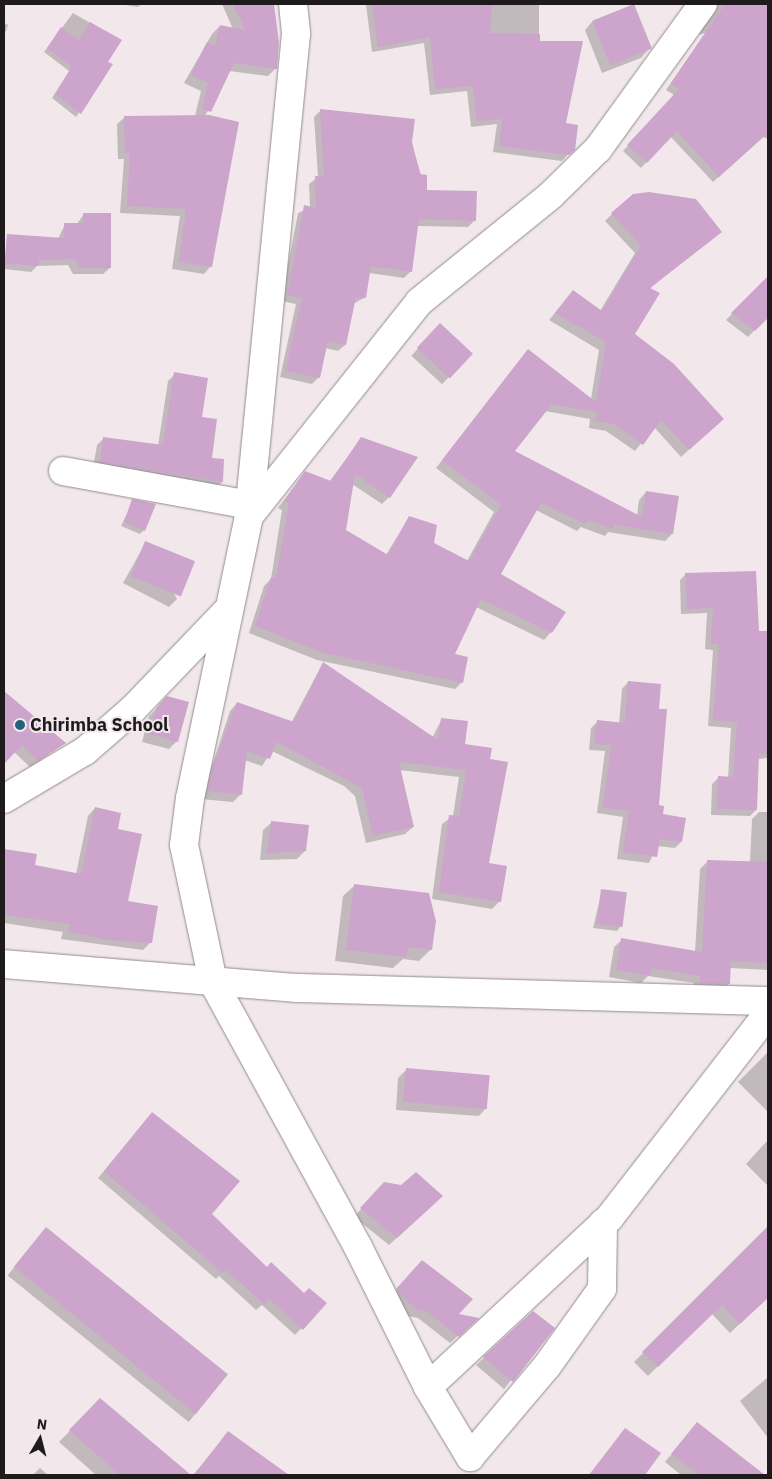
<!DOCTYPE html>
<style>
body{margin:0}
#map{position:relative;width:772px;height:1479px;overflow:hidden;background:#f2e8ec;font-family:"IBM Plex Sans",sans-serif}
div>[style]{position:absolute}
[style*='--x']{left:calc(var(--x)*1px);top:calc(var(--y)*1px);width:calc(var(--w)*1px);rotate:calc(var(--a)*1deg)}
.shadow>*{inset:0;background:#0003;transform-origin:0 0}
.building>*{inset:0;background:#cca4cc;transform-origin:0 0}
.roads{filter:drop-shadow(0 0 1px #938a8e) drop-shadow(0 0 1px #938a8e)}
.minor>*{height:28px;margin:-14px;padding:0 14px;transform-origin:14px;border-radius:14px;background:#fff}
.dots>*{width:14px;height:14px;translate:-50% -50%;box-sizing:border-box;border:2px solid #f2e8ec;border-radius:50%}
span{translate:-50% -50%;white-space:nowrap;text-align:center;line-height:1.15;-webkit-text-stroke:4px #f2e8ec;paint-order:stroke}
.poi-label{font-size:18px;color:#1f1b1d;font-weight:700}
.left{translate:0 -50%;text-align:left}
.frame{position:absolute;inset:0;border:5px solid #1f1b1d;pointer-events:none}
.north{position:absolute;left:15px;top:1414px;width:50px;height:50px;-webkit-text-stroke:4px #f2e8ec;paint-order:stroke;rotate:8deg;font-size:14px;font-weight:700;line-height:20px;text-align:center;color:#1f1b1d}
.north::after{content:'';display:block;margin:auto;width:18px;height:22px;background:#1f1b1d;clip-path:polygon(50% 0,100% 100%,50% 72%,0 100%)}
</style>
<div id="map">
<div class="shadow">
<i style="clip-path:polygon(119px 4px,141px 4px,138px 7px)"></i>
<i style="clip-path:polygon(222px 4px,270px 4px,276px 68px,268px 76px,229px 71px,205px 116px,238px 123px,211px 266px,204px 274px,172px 269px,180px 216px,120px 213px,124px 159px,118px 159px,117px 124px,125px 117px,195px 116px,201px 91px,184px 83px,212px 34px,220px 26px,233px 29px)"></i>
<i style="clip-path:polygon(366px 4px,539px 4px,539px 42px,573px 149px,562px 161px,493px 152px,497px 124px,471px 127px,467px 91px,430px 95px,424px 43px,372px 52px)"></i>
<i style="clip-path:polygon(715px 4px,768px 4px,768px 139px,763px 137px,713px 182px,670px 136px,641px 168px,623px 151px,674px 95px,666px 90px,705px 33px,699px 35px)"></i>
<i style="clip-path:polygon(634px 6px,648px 50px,641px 58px,602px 73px,585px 30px,592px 22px)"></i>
<i style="clip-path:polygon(73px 13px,120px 40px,107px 62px,111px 65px,76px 117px,52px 98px,69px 71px,44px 52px)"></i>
<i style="clip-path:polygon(4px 23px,8px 25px,4px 36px)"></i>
<i style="clip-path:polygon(321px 110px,411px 142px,426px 191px,475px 220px,468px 227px,417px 226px,411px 271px,404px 278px,369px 273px,364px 298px,353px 304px,345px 345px,338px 351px,325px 348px,319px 377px,312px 384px,280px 377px,296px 304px,281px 301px,298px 213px,310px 208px,309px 184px,318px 177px,314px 117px)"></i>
<i style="clip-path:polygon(84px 214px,110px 268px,103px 274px,73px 274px,68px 265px,37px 266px,31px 272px,4px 269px,7px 235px,58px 239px,65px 224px,77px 224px)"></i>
<i style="clip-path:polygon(612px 214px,720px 232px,649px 289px,634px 335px,710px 430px,681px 457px,654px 427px,635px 451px,606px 431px,589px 428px,590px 419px,545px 411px,513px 452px,637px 516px,639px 500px,646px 492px,672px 534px,665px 541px,608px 532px,605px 536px,581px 527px,577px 531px,536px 510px,499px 575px,551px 632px,544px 640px,476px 607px,453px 655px,462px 682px,455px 689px,317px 660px,249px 633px,264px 586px,271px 579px,282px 510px,278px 508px,305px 472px,329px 482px,361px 439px,389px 497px,382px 504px,352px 484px,344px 531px,386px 555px,409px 517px,433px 544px,467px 561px,494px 512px,436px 468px,528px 350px,591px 399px,599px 350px,549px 320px,573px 291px,600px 311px,635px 253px,605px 221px)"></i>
<i style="clip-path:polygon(760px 285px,768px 293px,768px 316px,748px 337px,726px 320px)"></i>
<i style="left:440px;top:325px;width:42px;height:42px;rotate:43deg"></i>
<i style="clip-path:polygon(175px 374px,201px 418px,211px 459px,222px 482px,215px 489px,93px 468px,97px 445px,104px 438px,158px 446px,168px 381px)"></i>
<i style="clip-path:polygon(133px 501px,144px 530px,140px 534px,121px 526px)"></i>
<i style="clip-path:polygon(146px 542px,177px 599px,169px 607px,123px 583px)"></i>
<i style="clip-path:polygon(686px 574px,758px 632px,768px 633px,768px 758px,758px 759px,756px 810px,750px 816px,711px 815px,712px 784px,718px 778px,728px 778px,731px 728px,708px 726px,713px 650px,705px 649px,707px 613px,681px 614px,680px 580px)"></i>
<i style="clip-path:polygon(323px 663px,432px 738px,442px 719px,464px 745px,489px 760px,488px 864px,500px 901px,492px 909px,432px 899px,442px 824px,453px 816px,459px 777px,399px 770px,413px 827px,405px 834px,366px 843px,355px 796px,344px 786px,272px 751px,262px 766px,244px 760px,240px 795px,233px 802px,201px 799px,230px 711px,237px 703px,291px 723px)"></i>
<i style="clip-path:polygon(628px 682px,658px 710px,657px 806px,681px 842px,675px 848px,657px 846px,649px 863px,617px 859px,623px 817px,597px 813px,605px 751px,589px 750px,591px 728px,597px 722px,619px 724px,622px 689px)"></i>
<i style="clip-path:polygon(4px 692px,65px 743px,30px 767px,14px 752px,4px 762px)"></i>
<i style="clip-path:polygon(167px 698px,177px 741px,169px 749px,142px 742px,149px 716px)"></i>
<i style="clip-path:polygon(95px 808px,116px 830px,126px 902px,151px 942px,143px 950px,61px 939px,63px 932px,4px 923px,4px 850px,35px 855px,34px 866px,76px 874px,88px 816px)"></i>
<i style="clip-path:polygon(759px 812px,768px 812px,768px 970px,730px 968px,729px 984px,721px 991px,693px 989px,694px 983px,648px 976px,641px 983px,609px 977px,614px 947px,622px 940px,695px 952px,700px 869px,707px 862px,750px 863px,752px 819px)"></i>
<i style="clip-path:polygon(271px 823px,305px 851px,297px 859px,260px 860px,263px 830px)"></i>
<i style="clip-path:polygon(355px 885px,431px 949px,419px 961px,403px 959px,393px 968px,335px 961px,343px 896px)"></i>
<i style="clip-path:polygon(602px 890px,620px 927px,617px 931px,593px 928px)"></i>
<i style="clip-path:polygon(768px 1052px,768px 1134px,767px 1111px,738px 1082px)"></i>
<i style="clip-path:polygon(406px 1070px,486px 1108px,479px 1116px,396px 1110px,398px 1078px)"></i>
<i style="clip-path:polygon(146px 1121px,211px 1214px,267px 1268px,304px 1295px,325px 1303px,295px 1335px,262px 1305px,256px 1310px,219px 1276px,216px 1279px,98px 1178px)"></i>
<i style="clip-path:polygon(768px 1140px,768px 1186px,746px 1164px)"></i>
<i style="clip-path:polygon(376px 1192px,434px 1204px,389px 1245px,354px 1217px)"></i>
<i style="left:46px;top:1228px;width:233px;height:61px;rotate:39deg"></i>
<i style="clip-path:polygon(768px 1229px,768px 1297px,730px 1333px,711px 1313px,648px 1376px,634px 1362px)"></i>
<i style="clip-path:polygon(414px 1269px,456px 1315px,476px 1319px,450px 1343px,418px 1318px,407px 1316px,390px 1298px)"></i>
<i style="clip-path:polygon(533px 1313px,553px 1328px,504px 1389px,476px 1365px)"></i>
<i style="clip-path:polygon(768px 1377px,768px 1438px,740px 1401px)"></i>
<i style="clip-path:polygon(100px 1400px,181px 1468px,174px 1475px,96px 1475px,59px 1442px)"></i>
<i style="clip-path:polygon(697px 1423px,763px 1475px,681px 1475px,665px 1462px)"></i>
<i style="clip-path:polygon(626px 1430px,659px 1454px,643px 1475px,589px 1475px)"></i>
<i style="clip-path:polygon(228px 1433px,287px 1475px,193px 1475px)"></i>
<i style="clip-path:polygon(40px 1468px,48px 1475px,33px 1475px)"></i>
</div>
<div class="building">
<i style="clip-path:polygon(233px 4px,274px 4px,279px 43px,277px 69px,234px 63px,211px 112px,202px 109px,208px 83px,191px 75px,207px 42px,215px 46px,220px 25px,245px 30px)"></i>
<i style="clip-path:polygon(372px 4px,492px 4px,490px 33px,540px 34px,540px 41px,583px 41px,566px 123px,578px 125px,575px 150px,569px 155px,499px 146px,502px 119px,477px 121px,473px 86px,435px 89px,430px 37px,378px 47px)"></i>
<i style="left:634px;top:4px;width:48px;height:45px;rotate:68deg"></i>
<i style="clip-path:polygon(725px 4px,768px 4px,768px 133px,719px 177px,677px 131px,647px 163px,627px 145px,679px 89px,671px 83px)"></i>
<i style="clip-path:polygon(90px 22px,122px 40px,108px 62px,113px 64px,81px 114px,55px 94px,72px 67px,47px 48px,61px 27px,79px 40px)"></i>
<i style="clip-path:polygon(320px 109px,415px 119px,412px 142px,420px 174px,427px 175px,427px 190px,477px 191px,476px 221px,419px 219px,412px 272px,371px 266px,366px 298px,356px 297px,346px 345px,328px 341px,320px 378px,285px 371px,302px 298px,287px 295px,304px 205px,316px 208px,315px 176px,324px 176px)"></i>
<i style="clip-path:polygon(209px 115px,239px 122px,212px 267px,179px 262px,186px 209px,127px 206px,130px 153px,125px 153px,124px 116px)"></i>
<i style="clip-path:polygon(649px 192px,696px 199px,722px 232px,650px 288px,660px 293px,635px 334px,674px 364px,724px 419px,689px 450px,661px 420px,643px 445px,614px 424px,595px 421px,597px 412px,552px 404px,515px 451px,642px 517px,646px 491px,679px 496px,673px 534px,615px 525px,613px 529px,588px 520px,586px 524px,541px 503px,501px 574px,566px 612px,552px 633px,481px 599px,455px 654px,468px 657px,463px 683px,324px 653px,255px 626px,271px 577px,276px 579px,289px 503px,284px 501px,305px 471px,331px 481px,361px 437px,418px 457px,390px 498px,355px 474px,346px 530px,388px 555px,409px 516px,437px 525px,434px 543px,469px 561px,501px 505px,442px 460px,528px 349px,596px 402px,606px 342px,555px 313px,573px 290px,602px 311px,641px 245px,611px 213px,633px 194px)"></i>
<i style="clip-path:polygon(83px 213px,111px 213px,111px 268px,80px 268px,75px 259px,39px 260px,39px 266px,5px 263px,7px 234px,64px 238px,64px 223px,83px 223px)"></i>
<i style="clip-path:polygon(768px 276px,768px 318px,755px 331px,731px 313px)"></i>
<i style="left:440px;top:323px;width:45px;height:34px;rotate:43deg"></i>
<i style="clip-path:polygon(174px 372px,208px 378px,202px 417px,217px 419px,212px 458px,224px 459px,223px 482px,100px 462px,103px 437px,163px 445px)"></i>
<i style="clip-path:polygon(132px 499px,156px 504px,145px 531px,124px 522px)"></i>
<i style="left:145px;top:541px;width:54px;height:38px;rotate:22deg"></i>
<i style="clip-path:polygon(756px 571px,759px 631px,768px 631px,768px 754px,759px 753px,757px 810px,717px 809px,718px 776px,733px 777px,737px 722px,713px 720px,719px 644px,711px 644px,713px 608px,687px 609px,685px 573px)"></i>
<i style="clip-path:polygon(323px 662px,438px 740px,441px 718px,468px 721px,465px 744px,492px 748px,490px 759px,508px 762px,489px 863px,507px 866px,501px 902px,439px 892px,449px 815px,459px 816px,466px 770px,399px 762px,414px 827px,373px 836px,362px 788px,277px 742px,270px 759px,247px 751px,242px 795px,208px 791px,213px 766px,237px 702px,294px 722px)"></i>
<i style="clip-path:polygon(628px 681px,661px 684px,659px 709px,667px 709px,659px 805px,664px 806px,663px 814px,686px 818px,682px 842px,660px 839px,657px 857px,623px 852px,629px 811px,603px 807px,611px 745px,594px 744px,597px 720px,625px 723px)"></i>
<i style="clip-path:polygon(4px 691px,66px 743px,38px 761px,22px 745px,4px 764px)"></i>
<i style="clip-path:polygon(167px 696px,189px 702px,178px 742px,149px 734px,157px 707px)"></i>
<i style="clip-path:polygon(95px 807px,121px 813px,118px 829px,142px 834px,128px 901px,158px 906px,152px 943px,109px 940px,68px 932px,70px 924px,4px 915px,4px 849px,37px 854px,35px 865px,81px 874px)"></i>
<i style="clip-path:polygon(271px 821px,309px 825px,306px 851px,267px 853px)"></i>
<i style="clip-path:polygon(707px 860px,768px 862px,768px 963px,731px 961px,730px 984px,700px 983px,700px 976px,651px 968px,650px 976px,616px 970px,621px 938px,702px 952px)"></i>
<i style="clip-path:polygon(354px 884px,429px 893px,436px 921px,432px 950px,408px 947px,406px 957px,346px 950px)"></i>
<i style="left:601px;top:889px;width:26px;height:35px;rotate:7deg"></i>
<i style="left:406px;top:1068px;width:84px;height:34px;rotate:5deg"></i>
<i style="clip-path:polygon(152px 1112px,240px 1181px,212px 1214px,267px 1267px,271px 1262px,304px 1293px,309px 1288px,327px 1303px,303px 1330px,269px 1299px,264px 1304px,226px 1270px,223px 1273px,104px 1171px)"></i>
<i style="clip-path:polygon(416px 1172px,443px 1196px,397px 1238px,360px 1208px,384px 1182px,401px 1185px)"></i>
<i style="clip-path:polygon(768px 1226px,768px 1298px,740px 1324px,722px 1305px,658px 1367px,642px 1352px)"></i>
<i style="left:46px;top:1227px;width:234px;height:51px;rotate:39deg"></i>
<i style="clip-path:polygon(422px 1260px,473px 1299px,459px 1314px,479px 1318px,459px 1337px,426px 1311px,415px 1309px,396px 1289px)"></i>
<i style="clip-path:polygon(533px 1311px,555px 1328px,513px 1382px,483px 1357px)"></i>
<i style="clip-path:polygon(100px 1398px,191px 1475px,120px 1475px,69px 1430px)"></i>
<i style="clip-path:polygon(697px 1422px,765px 1475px,699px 1475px,671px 1454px)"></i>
<i style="clip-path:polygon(625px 1428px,661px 1453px,645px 1475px,589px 1475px)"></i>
<i style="clip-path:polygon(228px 1431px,289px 1475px,194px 1475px)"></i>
</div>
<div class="roads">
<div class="minor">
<i style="--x:293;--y:4;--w:30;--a:84"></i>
<i style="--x:296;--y:34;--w:484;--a:95.6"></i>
<i style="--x:249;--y:516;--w:288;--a:101.8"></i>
<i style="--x:190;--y:798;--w:47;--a:97.3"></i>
<i style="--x:184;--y:845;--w:140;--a:78"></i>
<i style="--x:213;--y:982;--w:302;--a:61.3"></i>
<i style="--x:358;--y:1247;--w:157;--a:63.4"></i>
<i style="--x:428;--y:1387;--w:82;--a:59"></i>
<i style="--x:470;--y:1457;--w:119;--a:-49.8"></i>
<i style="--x:547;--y:1366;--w:95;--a:-54.5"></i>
<i style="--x:602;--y:1289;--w:66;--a:-89.1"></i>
<i style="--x:63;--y:471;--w:190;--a:10.3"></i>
<i style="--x:249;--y:516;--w:273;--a:-51.5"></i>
<i style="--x:419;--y:302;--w:170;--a:-39"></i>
<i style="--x:551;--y:195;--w:66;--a:-44.4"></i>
<i style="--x:598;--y:149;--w:179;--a:-54.1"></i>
<i style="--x:4;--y:799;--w:94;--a:-30.7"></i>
<i style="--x:85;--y:751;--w:64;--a:-41.2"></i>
<i style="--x:133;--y:709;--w:137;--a:-46.2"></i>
<i style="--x:4;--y:964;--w:293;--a:4.7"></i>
<i style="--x:296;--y:988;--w:472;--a:1.6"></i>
<i style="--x:428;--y:1387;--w:249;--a:-43"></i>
<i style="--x:610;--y:1217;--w:258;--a:-52.2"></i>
</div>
</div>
<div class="dots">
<i style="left:20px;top:725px;background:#256279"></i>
</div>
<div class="poi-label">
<span class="left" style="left:30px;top:725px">Chirimba School</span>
</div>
<div class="frame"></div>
<div class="north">N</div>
</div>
